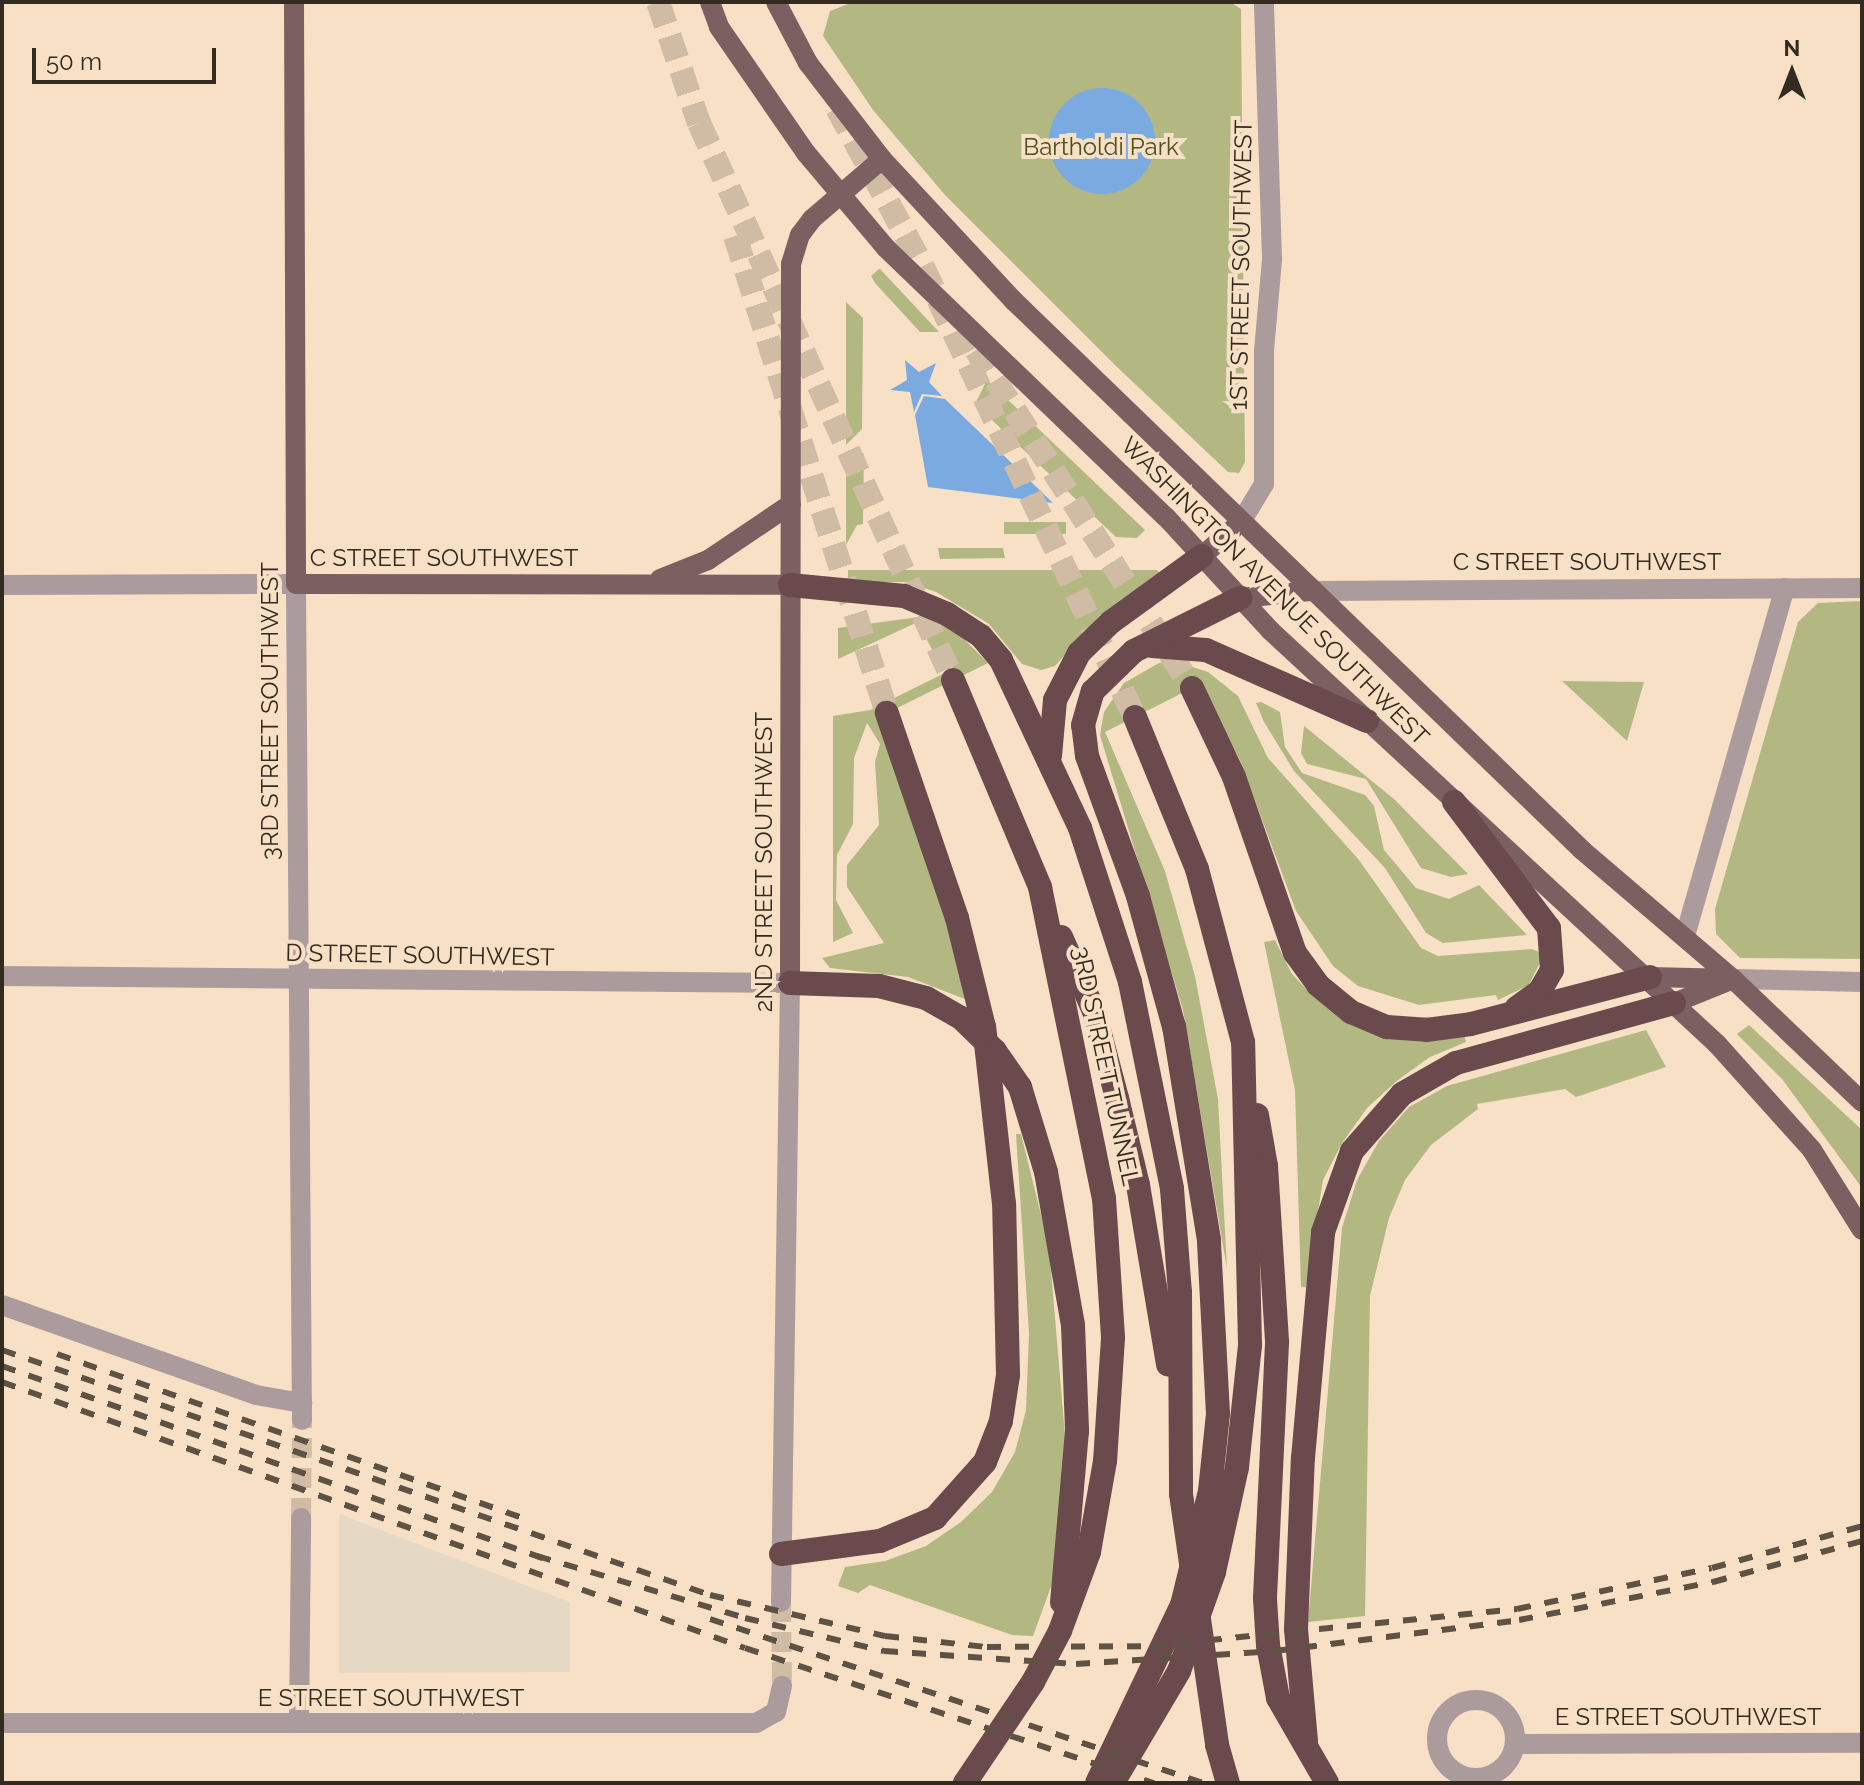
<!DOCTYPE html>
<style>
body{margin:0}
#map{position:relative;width:1864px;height:1785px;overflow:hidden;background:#f7e0c5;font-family:Raleway,sans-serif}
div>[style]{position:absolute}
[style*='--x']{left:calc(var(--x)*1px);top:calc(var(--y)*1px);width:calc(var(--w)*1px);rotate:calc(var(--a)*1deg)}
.industrial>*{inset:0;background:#e5d9c5}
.green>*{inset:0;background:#b3b883;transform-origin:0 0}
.water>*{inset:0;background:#7aaae0}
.round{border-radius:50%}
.minor-tunnel>*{height:20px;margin-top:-10px;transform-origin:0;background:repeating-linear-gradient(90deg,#d0bca4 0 20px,transparent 0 30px)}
.highway-tunnel>*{height:24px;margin-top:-12px;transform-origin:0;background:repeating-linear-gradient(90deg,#d0bca4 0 24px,transparent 0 36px)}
.minor>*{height:20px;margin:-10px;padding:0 10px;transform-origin:10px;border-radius:10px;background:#ac9b9c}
.minor>.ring{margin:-10px;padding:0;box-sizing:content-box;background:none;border:20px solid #ac9b9c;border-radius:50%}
.major>*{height:20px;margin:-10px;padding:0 10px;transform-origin:10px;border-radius:10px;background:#7c5f61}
.highway>*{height:24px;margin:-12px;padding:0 12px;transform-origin:12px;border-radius:12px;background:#6a4a4c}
.rail>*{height:6px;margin-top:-3px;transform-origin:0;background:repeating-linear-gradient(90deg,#5e5244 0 14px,transparent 0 28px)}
.highway-bridge>*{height:24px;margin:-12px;padding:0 12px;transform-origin:12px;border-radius:12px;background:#6a4a4c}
span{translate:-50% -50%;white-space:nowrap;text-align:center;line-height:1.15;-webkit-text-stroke:8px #f7e0c5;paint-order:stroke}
.park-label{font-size:24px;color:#4e511c}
.street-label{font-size:24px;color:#332a20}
.frame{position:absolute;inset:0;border:4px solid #332a20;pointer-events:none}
.north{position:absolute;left:1752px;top:32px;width:80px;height:80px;-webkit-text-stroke:6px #f7e0c5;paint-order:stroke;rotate:0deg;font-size:22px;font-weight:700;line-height:32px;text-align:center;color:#332a20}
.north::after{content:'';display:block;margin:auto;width:28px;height:36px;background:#332a20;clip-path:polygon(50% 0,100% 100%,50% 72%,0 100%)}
.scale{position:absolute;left:32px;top:48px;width:184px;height:36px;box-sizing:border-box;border:4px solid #332a20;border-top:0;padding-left:10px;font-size:24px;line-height:28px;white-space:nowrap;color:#332a20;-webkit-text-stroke:6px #f7e0c5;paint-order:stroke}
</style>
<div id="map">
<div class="industrial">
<i style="clip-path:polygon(339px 1514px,570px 1602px,570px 1672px,339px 1673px)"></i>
</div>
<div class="green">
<i style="clip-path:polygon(853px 2px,1230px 2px,1241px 9px,1245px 462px,1239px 473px,1228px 472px,1116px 366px,945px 195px,873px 110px,823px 36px,830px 11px)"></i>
<i style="clip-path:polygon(879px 269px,880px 269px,939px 332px,920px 332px,875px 283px,871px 276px)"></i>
<i style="clip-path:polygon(846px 302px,863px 318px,862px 429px,846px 445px)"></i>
<i style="clip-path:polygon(987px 380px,1145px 530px,1137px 538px,1116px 537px,975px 404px)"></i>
<i style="clip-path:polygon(864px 453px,863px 524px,857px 525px,846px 545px,846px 476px)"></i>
<i style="left:1004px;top:522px;width:62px;height:12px"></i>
<i style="clip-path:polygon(938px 548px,1003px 548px,1005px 558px,940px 559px)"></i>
<i style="clip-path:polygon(848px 570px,1157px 570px,1161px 574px,1100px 615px,1055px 666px,1041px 670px,1022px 664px,989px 624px,936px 592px,906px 582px,848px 582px)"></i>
<i style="clip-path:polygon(1862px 601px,1862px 959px,1740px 958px,1716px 934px,1715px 909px,1798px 622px,1818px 603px)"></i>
<i style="clip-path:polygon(919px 617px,922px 620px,838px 659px,838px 628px)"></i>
<i style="clip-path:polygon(935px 621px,955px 630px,988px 663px,887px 713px,970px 1001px,908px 977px,830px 968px,822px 958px,884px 943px,847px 887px,847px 865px,879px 825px,875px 762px,880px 744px,867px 723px,854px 758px,853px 824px,837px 855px,836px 900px,853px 933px,833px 942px,833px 716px,870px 710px,953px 669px,949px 660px,939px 662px,921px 629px)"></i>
<i style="clip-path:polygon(1177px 662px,1208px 672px,1238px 696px,1268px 758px,1359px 860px,1421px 948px,1438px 956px,1532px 949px,1544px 954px,1529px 985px,1498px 1000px,1496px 995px,1419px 1005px,1358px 986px,1333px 966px,1296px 911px,1240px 760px,1200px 684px,1105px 732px,1165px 871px,1195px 976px,1218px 1099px,1227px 1269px,1183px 1010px,1100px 735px,1104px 712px,1124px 683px,1159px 663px)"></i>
<i style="clip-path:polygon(1562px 681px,1644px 682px,1627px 741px)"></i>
<i style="clip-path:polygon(1261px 702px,1280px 712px,1285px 747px,1302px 773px,1365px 795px,1374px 806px,1384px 850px,1416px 888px,1449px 899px,1479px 885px,1527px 935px,1443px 943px,1426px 933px,1385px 868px,1294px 771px,1264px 722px,1256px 703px)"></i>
<i style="clip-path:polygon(1304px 726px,1394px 799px,1468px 874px,1451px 877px,1421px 868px,1366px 779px,1307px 764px,1301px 753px)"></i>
<i style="clip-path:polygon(1275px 940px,1292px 974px,1315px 998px,1342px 1016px,1464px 1035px,1466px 1042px,1430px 1057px,1398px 1080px,1368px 1107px,1342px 1143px,1323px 1180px,1306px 1287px,1301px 1287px,1295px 1090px,1264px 942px)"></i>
<i style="clip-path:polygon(1749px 1025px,1862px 1130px,1862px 1188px,1782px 1079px,1737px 1034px)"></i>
<i style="clip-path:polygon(1646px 1030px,1666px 1067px,1576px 1097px,1565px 1089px,1477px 1104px,1478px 1109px,1431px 1145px,1405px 1180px,1389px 1218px,1370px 1296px,1365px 1616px,1308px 1622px,1342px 1228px,1357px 1180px,1379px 1141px,1409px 1107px,1447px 1086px)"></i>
<i style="clip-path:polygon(1016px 1134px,1021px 1134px,1049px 1247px,1067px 1459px,1056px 1573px,1033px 1636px,1012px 1635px,870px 1585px,858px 1593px,838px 1586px,845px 1567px,885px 1561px,926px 1546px,961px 1522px,992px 1492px,1015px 1452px,1026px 1410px,1029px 1334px)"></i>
</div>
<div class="water">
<i class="round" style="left:1049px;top:88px;width:106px;height:106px"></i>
<i style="clip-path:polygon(905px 360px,919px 372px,936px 363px,929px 382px,942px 396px,922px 394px,914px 412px,910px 392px,890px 390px,907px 380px)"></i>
<i style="clip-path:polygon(924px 396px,945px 399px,1053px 503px,928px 487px,915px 415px)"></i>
</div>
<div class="minor-tunnel">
<i style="--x:301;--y:1518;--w:98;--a:-89.4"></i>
<i style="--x:781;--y:1602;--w:84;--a:89.3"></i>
</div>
<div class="highway-tunnel">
<i style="--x:658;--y:2;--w:128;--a:71.3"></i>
<i style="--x:699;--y:123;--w:612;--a:65.49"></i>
<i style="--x:837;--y:108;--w:181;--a:61.6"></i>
<i style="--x:923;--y:267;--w:497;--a:64.8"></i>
<i style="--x:735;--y:236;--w:501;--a:72.33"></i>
<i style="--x:976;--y:350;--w:401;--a:57.4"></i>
</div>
<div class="minor">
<i style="--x:1241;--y:522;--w:44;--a:-58.8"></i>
<i style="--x:1264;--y:484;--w:133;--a:-90"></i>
<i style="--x:1264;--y:351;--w:92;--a:-85"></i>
<i style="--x:1272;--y:259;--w:257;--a:-91.8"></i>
<i style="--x:2;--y:585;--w:294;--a:-0.2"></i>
<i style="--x:296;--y:584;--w:836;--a:89.59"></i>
<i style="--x:1311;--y:591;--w:551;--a:-0.31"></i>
<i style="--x:1685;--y:936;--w:362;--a:-74"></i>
<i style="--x:2;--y:976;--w:788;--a:0.51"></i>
<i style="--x:790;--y:983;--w:619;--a:90.83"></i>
<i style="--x:1733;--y:979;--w:129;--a:1.3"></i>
<i style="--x:2;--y:1305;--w:269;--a:19.5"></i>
<i style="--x:256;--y:1395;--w:47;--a:9.9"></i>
<i class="ring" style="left:1437px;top:1700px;width:58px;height:58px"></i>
<i style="--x:2;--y:1723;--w:754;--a:0"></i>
<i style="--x:756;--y:1723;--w:23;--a:-29"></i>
<i style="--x:776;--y:1712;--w:27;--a:-77"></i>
<i style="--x:299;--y:1723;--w:205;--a:-89.4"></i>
<i style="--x:1515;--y:1744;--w:347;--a:-0.2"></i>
</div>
<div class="major">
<i style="--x:294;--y:2;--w:582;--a:89.8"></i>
<i style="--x:296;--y:584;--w:494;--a:0.1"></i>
<i style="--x:710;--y:2;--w:27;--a:70"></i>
<i style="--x:719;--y:27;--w:153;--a:55.4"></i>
<i style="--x:806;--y:153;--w:124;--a:49.9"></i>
<i style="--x:886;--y:248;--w:388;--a:43.9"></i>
<i style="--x:1166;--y:517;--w:155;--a:47.4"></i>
<i style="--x:1271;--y:631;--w:608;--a:42.8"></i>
<i style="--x:1717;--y:1044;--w:142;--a:48.1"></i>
<i style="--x:1812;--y:1150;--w:94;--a:58"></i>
<i style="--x:776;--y:2;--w:69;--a:62.3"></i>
<i style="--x:808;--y:63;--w:121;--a:52.4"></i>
<i style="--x:882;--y:159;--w:195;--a:47.1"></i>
<i style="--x:1015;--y:302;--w:789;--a:44.02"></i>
<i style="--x:1582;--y:850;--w:199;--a:40.5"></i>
<i style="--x:1733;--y:979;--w:178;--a:43.6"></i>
<i style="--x:1202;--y:556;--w:52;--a:-41.1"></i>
<i style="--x:660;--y:579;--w:52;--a:-21.6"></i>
<i style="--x:708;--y:560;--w:100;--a:-34"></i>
<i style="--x:1240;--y:598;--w:71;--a:-5.6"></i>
<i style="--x:1650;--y:977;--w:83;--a:1.4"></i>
<i style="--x:790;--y:983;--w:719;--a:-89.92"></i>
<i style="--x:791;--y:264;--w:30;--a:-73"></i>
<i style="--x:800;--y:235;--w:20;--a:-53"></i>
<i style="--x:812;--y:219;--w:92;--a:-40.6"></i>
<i style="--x:1674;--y:1003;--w:56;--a:-22"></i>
</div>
<div class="highway">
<i style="--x:790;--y:585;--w:115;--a:5.5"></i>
<i style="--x:904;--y:596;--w:47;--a:22.7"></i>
<i style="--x:947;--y:614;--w:40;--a:32.9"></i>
<i style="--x:981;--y:636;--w:31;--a:50"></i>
<i style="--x:1001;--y:660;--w:186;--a:64.8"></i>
<i style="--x:1080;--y:828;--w:162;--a:72"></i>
<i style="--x:1130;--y:982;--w:211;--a:78.5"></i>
<i style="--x:1172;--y:1189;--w:103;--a:85.6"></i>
<i style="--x:1180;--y:1292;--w:202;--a:89.7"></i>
<i style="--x:1152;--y:646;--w:54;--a:4.2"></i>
<i style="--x:1206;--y:650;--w:176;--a:23.8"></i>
<i style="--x:953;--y:680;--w:225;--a:67.2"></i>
<i style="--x:1040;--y:887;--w:318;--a:78.4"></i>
<i style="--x:1104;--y:1198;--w:140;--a:86.3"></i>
<i style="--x:1113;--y:1338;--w:123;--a:93.7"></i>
<i style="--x:1105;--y:1461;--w:92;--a:100"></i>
<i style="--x:1089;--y:1552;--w:84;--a:110.2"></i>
<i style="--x:1060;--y:1631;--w:58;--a:117.9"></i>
<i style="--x:1033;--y:1682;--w:122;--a:124"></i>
<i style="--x:1192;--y:688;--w:98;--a:64.7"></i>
<i style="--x:1234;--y:777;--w:186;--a:70.9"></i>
<i style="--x:1295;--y:953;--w:39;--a:54"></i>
<i style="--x:1318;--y:985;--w:43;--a:39.3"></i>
<i style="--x:1351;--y:1012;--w:39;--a:23"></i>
<i style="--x:1387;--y:1027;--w:39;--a:4"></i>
<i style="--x:1426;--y:1030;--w:45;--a:-7.6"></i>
<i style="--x:1471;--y:1024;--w:185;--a:-14.7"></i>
<i style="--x:1050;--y:756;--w:56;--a:-84.9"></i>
<i style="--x:1055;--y:700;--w:53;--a:-62.9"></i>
<i style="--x:1079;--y:653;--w:45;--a:-44.1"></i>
<i style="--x:1111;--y:622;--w:112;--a:-36"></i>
<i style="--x:1454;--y:802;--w:158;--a:53"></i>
<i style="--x:1549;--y:928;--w:42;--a:85.9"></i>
<i style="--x:1552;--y:970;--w:24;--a:120"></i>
<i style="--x:1540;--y:991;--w:29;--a:144"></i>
<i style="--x:1061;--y:937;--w:81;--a:66"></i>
<i style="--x:1094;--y:1011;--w:90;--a:75.2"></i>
<i style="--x:1117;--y:1098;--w:89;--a:76.4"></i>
<i style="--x:1138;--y:1185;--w:182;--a:80.5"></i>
<i style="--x:790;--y:983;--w:89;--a:1.9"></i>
<i style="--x:879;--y:986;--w:49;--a:14.3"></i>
<i style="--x:926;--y:998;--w:40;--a:29.7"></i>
<i style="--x:1020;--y:1087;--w:89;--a:73"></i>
<i style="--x:1046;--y:1172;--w:155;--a:80"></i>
<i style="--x:1073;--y:1325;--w:106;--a:87.8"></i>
<i style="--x:1077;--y:1431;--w:172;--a:95"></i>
<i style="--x:1257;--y:1115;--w:52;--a:80"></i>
<i style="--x:1266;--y:1166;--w:177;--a:86.4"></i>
<i style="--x:1277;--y:1343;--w:256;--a:92.7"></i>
<i style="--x:1265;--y:1599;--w:46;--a:86.3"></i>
<i style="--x:1268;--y:1645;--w:54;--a:79.3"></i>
<i style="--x:1278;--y:1698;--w:98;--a:60"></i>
<i style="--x:781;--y:1554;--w:100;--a:-7.5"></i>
<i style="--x:880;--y:1541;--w:60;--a:-22.7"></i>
<i style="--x:935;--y:1518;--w:75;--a:-48.2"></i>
<i style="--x:985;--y:1462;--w:44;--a:-68.7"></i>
<i style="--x:1001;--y:1421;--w:47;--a:-81.3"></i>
<i style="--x:1008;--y:1375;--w:171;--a:-91.3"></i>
<i style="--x:1004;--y:1204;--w:178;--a:-96.4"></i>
<i style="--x:984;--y:1027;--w:112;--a:-103.9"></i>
<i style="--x:957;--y:918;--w:217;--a:-108.9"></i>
<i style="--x:1306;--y:1741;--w:112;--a:-95.1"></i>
<i style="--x:1296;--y:1629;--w:171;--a:-87.7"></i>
<i style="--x:1303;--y:1458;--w:227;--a:-84.9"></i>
<i style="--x:1323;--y:1232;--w:86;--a:-70.3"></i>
<i style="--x:1352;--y:1151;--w:76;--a:-48.7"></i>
<i style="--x:1402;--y:1094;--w:62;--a:-29.9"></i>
<i style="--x:1456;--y:1063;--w:226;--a:-15.4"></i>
<i style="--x:1217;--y:1745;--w:40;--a:74"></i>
<i style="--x:1114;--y:1781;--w:128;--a:-59.4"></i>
<i style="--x:1179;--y:1671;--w:105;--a:-70.5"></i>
<i style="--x:1214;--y:1572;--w:107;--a:-77.6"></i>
<i style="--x:1237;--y:1467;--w:123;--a:-83.9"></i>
<i style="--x:1250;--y:1345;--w:303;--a:-91.3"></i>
<i style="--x:1243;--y:1042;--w:179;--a:-104.9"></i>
<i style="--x:1197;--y:869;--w:164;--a:-112.2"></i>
<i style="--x:1097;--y:1783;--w:197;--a:-64.5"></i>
<i style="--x:1182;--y:1605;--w:117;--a:-76.2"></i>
<i style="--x:1210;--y:1491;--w:77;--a:-84.1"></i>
<i style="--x:1218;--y:1414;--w:174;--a:-93"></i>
<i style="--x:1209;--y:1240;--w:216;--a:-99.3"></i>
<i style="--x:1174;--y:1027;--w:136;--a:-105.4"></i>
<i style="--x:1138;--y:896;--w:149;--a:-110"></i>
<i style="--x:1087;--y:756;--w:31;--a:-97"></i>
<i style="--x:1083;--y:725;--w:35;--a:-74"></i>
<i style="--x:1093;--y:691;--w:57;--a:-44.3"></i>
<i style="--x:1134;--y:651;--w:119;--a:-26.6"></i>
</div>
<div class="rail">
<i style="--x:2;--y:1350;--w:749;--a:19.09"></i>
<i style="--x:710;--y:1595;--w:180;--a:13.2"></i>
<i style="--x:885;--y:1636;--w:103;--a:6.2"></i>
<i style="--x:987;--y:1647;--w:165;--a:-0.3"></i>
<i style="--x:1152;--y:1646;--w:367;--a:-5.8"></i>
<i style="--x:1517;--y:1609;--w:199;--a:-11.9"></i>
<i style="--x:1712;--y:1568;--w:156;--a:-15.6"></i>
<i style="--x:57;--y:1354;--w:495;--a:19.4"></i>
<i style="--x:2;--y:1366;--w:576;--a:19.57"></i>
<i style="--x:2;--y:1382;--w:789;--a:19.7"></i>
<i style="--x:745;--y:1648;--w:431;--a:18.3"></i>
<i style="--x:537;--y:1556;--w:217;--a:16.6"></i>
<i style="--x:745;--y:1618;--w:143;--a:13.4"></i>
<i style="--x:884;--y:1651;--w:192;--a:3.9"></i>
<i style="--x:1076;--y:1664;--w:199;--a:-3.7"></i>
<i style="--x:1275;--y:1651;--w:246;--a:-7.2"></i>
<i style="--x:1519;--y:1620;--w:198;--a:-11.1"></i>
<i style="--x:1713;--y:1582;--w:155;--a:-15.4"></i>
<i style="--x:710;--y:1619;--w:520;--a:18.4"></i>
</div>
<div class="highway-bridge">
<i style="--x:961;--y:1018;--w:47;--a:44.1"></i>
<i style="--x:995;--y:1051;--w:44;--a:55.2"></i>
<i style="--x:1181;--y:1494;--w:254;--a:81.8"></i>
</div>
<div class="park-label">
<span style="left:1101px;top:147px">Bartholdi Park</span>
</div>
<div class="street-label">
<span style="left:1241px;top:265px;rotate:-89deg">1ST STREET SOUTHWEST</span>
<span style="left:444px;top:558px">C STREET SOUTHWEST</span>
<span style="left:1587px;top:562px">C STREET SOUTHWEST</span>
<span style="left:1275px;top:591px;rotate:45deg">WASHINGTON AVENUE SOUTHWEST</span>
<span style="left:270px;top:711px;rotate:-90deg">3RD STREET SOUTHWEST</span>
<span style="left:764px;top:862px;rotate:-90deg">2ND STREET SOUTHWEST</span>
<span style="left:420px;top:955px;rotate:1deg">D STREET SOUTHWEST</span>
<span style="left:1106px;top:1066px;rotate:78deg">3RD STREET TUNNEL</span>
<span style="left:391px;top:1698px">E STREET SOUTHWEST</span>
<span style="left:1688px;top:1717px">E STREET SOUTHWEST</span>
</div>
<div class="frame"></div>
<div class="north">N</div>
<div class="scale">50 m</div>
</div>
